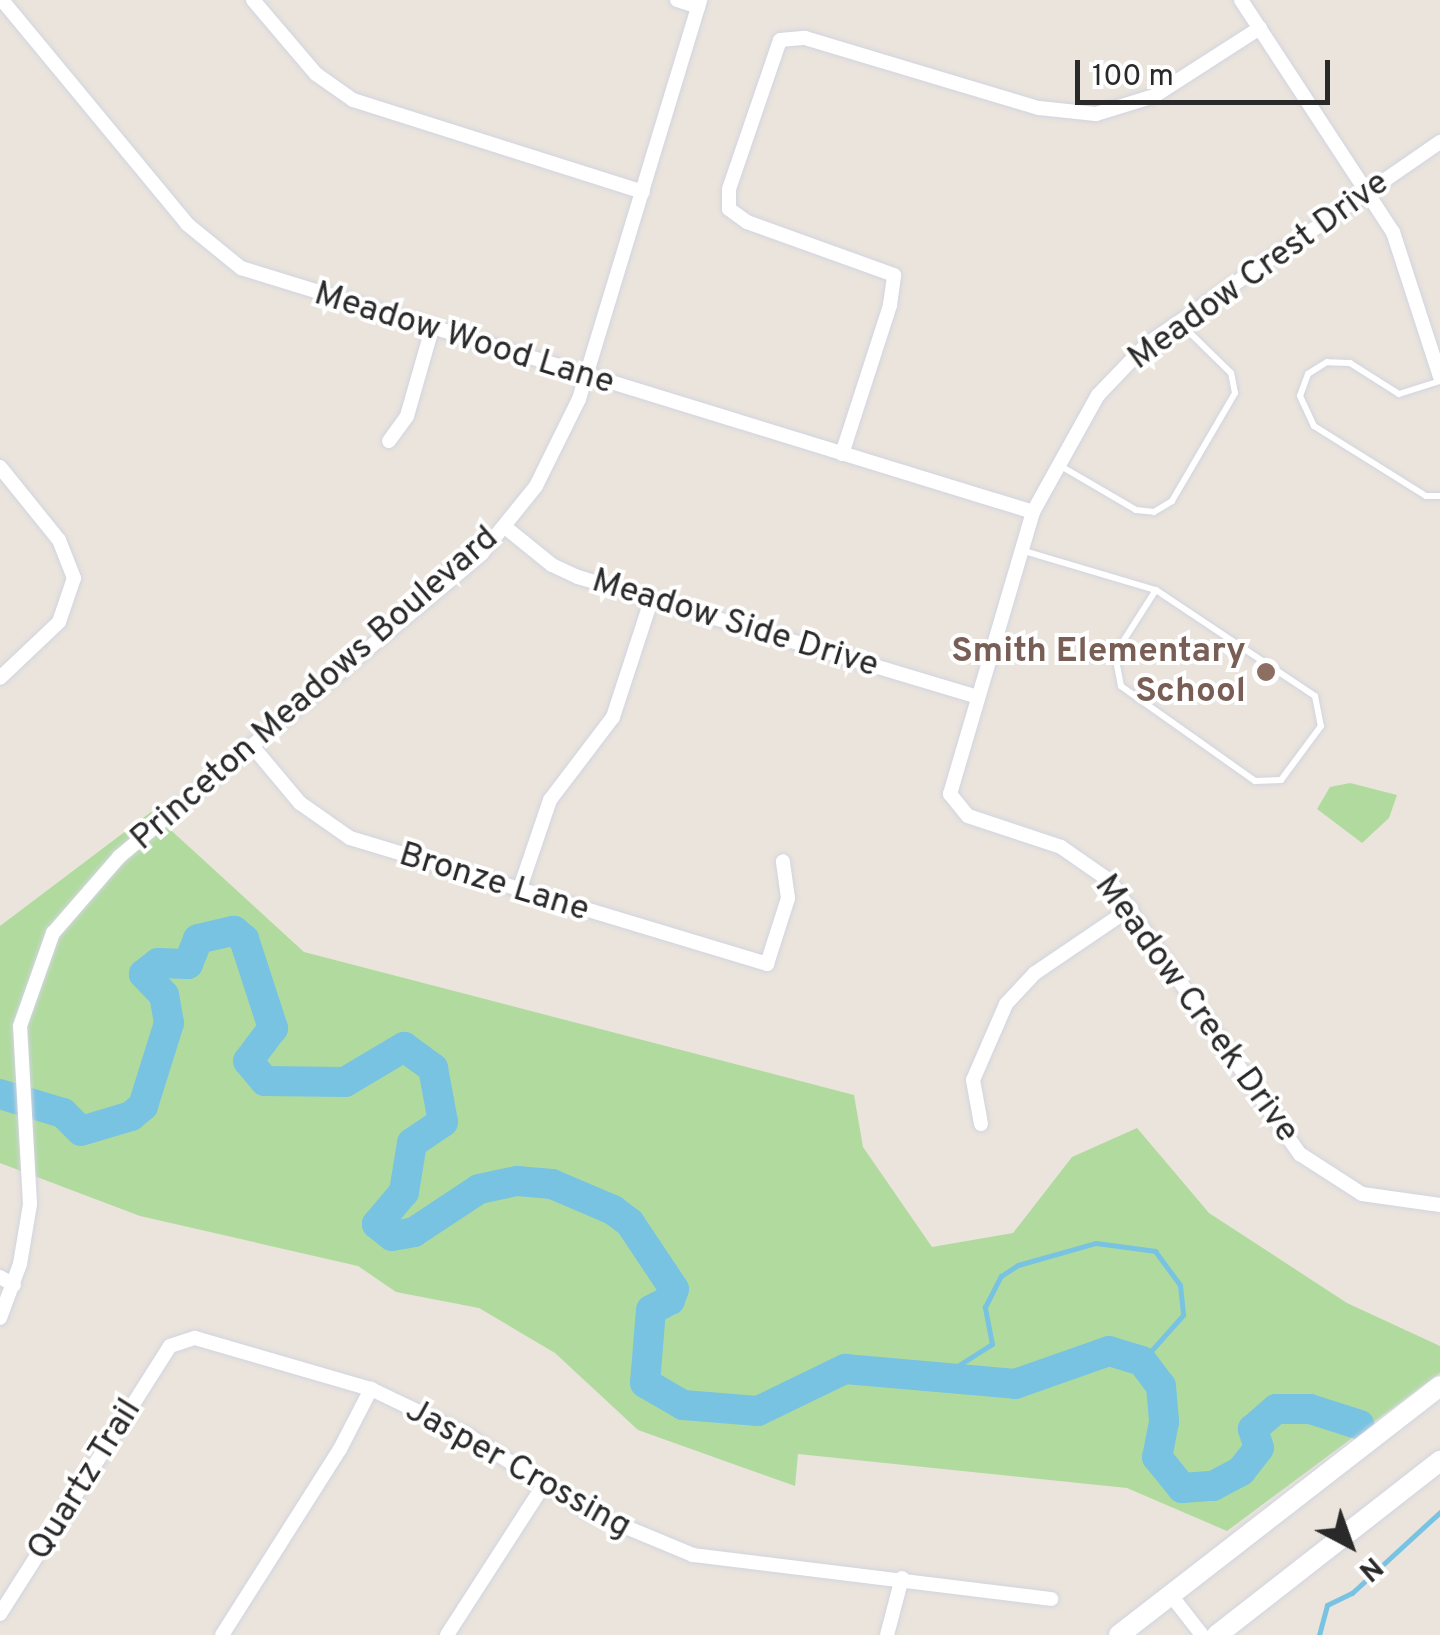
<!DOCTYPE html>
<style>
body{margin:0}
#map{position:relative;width:1440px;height:1635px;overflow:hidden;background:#eae4dc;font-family:Overpass,sans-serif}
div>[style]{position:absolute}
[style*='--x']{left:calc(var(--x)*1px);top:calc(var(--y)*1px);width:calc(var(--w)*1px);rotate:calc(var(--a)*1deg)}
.green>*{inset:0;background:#b1db9e}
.stream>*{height:5px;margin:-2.5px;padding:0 2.5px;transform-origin:2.5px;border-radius:2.5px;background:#79c3e2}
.river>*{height:30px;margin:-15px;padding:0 15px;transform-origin:15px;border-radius:15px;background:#79c3e2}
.roads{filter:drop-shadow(0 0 2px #d2d4e0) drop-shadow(0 0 2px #d2d4e0)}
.service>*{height:6px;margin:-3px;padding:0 3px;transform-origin:3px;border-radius:3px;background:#fff}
.minor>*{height:14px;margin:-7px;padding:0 7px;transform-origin:7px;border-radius:7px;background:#fff}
.secondary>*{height:20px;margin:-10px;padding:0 10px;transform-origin:10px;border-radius:10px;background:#fff}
.dots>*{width:28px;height:28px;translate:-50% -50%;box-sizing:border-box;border:5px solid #fff;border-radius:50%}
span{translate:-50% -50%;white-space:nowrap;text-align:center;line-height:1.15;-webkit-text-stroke:8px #fff;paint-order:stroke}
.street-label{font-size:35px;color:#292929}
.education-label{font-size:35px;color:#785e54;font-weight:700}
.right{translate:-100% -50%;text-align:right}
.north{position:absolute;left:1300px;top:1495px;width:100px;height:100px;-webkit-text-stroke:8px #fff;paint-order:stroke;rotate:139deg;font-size:28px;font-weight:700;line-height:40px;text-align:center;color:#292929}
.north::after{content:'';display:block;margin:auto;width:35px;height:45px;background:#292929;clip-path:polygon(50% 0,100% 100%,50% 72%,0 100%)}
.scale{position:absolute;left:1075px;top:60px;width:255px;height:45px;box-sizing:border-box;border:5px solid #292929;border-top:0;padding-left:12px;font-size:30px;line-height:35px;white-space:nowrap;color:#292929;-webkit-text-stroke:8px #fff;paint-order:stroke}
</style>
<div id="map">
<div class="green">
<i style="clip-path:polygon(1350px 783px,1397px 795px,1389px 818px,1362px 843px,1317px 809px,1330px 787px)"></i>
<i style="clip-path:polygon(151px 812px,304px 952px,854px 1095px,863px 1147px,932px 1247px,1013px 1233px,1072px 1157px,1137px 1128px,1209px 1213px,1347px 1303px,1440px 1346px,1440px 1373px,1227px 1531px,1127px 1488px,798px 1454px,795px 1486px,638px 1430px,555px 1353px,479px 1308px,396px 1292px,358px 1266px,140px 1216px,0 1163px,0 926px)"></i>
</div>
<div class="stream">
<i style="--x:937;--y:1379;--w:65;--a:-32.5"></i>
<i style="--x:992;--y:1344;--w:38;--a:-101"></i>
<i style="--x:985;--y:1307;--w:35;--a:-63"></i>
<i style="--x:1001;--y:1276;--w:20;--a:-33"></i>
<i style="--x:1018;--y:1265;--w:81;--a:-15.8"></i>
<i style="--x:1096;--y:1243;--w:60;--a:7.7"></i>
<i style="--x:1155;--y:1251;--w:42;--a:53.7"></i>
<i style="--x:1180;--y:1285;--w:30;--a:84"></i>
<i style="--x:1183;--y:1315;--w:62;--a:131.7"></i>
<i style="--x:1319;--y:1635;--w:31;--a:-75"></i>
<i style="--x:1327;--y:1605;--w:28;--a:-26"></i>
<i style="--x:1352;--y:1593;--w:120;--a:-42.6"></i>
</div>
<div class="river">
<i style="--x:0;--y:1094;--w:66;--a:16.8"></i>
<i style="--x:63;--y:1113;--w:25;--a:45"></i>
<i style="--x:81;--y:1131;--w:52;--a:-16.7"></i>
<i style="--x:131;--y:1116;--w:16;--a:-40"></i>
<i style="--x:143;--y:1106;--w:87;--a:-72.6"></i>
<i style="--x:169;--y:1023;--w:28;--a:-100"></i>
<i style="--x:164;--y:995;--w:29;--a:-134"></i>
<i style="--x:144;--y:974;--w:18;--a:-38"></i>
<i style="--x:158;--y:963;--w:30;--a:2"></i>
<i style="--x:188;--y:964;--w:27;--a:-68"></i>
<i style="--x:198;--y:939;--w:37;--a:-13"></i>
<i style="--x:234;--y:931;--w:13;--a:39"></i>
<i style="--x:244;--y:939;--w:94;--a:72"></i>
<i style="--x:273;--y:1028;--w:41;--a:127.1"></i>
<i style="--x:248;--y:1061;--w:26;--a:50"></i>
<i style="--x:265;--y:1081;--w:80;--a:0.7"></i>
<i style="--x:345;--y:1082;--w:69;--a:-30.7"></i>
<i style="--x:404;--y:1047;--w:36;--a:36"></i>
<i style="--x:433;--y:1068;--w:55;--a:79.5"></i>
<i style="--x:443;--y:1122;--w:37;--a:146"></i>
<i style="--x:412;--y:1143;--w:50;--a:99.3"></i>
<i style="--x:404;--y:1192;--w:42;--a:130.2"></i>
<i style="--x:377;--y:1224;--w:19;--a:39"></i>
<i style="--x:392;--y:1236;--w:22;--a:-10"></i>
<i style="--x:414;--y:1232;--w:78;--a:-33.5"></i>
<i style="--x:479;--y:1189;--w:39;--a:-12"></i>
<i style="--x:517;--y:1181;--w:35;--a:5"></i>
<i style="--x:552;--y:1184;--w:66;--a:23.1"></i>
<i style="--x:613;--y:1210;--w:21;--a:37"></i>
<i style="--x:630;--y:1223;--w:79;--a:56.3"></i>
<i style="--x:674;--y:1289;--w:12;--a:110"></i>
<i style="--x:670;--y:1300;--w:21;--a:152"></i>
<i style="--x:651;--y:1310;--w:73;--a:94.7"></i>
<i style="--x:645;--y:1383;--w:44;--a:30.1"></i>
<i style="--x:683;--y:1405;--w:75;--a:4.6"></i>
<i style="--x:758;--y:1411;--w:97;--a:-25.8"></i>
<i style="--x:845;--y:1369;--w:171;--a:5"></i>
<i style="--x:1015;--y:1384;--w:100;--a:-19.3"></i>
<i style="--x:1109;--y:1351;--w:34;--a:17"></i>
<i style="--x:1142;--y:1361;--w:31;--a:53"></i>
<i style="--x:1161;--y:1386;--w:36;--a:85"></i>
<i style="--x:1164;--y:1422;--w:36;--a:101"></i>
<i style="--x:1157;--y:1457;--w:40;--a:51"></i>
<i style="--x:1182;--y:1488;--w:31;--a:-4"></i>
<i style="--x:1213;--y:1486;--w:32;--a:-28"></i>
<i style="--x:1241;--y:1471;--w:29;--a:-52"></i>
<i style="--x:1259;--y:1448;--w:20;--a:-108"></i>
<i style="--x:1253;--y:1429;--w:30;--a:-41"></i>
<i style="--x:1276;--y:1409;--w:34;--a:0"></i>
<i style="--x:1310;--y:1409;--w:52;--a:17.7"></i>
</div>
<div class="roads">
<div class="service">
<i style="--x:1440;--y:381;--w:43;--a:162.4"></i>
<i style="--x:1399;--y:394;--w:58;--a:-147.7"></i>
<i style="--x:1350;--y:363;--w:23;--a:-178"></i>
<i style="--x:1327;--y:362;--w:22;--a:148"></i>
<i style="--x:1308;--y:374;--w:23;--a:110"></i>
<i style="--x:1300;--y:396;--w:33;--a:65"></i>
<i style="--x:1314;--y:426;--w:132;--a:32"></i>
<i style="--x:1426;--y:496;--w:14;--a:0"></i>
<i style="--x:1059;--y:465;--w:89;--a:30.3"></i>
<i style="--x:1136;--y:510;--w:18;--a:6"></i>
<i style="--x:1154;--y:512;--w:21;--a:-31"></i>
<i style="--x:1172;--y:501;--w:125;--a:-59.7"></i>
<i style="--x:1235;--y:393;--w:20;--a:-101"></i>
<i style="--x:1231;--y:373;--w:71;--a:-135.6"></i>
<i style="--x:1024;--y:551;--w:138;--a:16.5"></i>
<i style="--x:1156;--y:590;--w:191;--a:33.7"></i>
<i style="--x:1315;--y:696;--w:31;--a:79"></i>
<i style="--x:1321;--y:726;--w:67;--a:126.5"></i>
<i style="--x:1281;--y:780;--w:26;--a:178"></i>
<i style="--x:1255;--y:781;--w:164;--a:-144.7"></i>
<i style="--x:1121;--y:686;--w:33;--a:-101"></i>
<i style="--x:1115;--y:654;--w:76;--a:-57.4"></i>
</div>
<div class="minor">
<i style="--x:2;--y:0;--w:291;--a:50.4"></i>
<i style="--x:187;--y:224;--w:70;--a:39.2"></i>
<i style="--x:241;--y:268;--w:829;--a:17.12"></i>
<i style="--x:253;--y:0;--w:97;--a:49.6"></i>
<i style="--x:316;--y:74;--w:45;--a:35.1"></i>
<i style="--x:353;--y:100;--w:304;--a:17.6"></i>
<i style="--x:677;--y:0;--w:22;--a:18"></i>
<i style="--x:1241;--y:0;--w:277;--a:56.8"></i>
<i style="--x:1393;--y:232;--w:152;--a:72"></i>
<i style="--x:1440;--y:142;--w:357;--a:145.4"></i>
<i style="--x:1146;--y:345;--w:69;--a:133.8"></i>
<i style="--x:1098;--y:395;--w:134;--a:119.1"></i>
<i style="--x:1033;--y:512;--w:294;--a:106.4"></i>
<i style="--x:950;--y:794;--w:28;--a:51"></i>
<i style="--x:968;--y:816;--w:98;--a:18.4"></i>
<i style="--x:1061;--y:847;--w:60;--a:34.8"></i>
<i style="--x:1110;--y:881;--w:333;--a:55.2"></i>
<i style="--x:1300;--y:1154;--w:74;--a:32.8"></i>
<i style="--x:1362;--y:1194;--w:79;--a:8"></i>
<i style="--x:389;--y:441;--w:31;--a:-54"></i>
<i style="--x:407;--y:416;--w:91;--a:-74"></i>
<i style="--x:842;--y:454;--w:157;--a:-72.1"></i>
<i style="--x:890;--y:305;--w:30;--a:-82"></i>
<i style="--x:894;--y:275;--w:156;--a:-160.2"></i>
<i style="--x:747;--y:222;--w:22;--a:-144"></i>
<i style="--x:729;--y:209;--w:20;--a:-90"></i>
<i style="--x:729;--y:189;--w:157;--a:-71.1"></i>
<i style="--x:780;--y:40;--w:25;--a:-5"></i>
<i style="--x:805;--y:38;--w:244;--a:16.7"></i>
<i style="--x:1039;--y:108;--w:57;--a:6"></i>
<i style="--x:1096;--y:114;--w:61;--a:-17.2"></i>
<i style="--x:1154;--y:96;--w:126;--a:-32.7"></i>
<i style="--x:0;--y:467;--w:94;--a:51.1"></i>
<i style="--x:59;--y:540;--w:41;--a:68.5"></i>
<i style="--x:74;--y:578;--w:46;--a:108.8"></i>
<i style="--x:59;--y:622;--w:81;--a:136.5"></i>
<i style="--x:505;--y:527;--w:60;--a:39"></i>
<i style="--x:552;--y:565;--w:29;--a:25"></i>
<i style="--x:578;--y:577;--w:417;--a:16.7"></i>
<i style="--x:253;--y:747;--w:73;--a:50"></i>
<i style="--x:300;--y:803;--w:61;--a:35"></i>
<i style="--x:350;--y:838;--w:436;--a:16.8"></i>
<i style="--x:767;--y:964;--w:69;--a:-72.3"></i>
<i style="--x:788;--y:898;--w:37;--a:-98"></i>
<i style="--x:519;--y:891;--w:96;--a:-71.2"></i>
<i style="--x:550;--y:800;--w:104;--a:-52.8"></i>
<i style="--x:613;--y:717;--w:125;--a:-71.9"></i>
<i style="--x:981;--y:1124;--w:45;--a:-100.3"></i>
<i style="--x:973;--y:1080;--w:83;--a:-66.5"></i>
<i style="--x:1006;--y:1004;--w:42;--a:-46.9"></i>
<i style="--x:1035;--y:973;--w:116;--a:-34.1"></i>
<i style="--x:0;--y:1277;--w:16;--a:30"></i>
<i style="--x:0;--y:1318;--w:58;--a:-69.7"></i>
<i style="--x:20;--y:1264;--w:61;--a:-80.5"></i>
<i style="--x:30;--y:1204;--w:178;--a:-93.2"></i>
<i style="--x:20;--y:1026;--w:99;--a:-70.5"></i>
<i style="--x:53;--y:933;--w:101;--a:-49"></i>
<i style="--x:119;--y:857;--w:473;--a:-39.9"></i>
<i style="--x:482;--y:553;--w:86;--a:-51.1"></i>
<i style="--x:536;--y:486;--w:97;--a:-63.7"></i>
<i style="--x:579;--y:399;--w:417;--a:-73.1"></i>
<i style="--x:1170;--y:1594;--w:52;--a:52"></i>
<i style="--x:0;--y:1614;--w:317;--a:-57.6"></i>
<i style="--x:170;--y:1346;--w:26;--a:-18"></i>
<i style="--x:195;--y:1338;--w:183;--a:16.2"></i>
<i style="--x:371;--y:1389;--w:109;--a:25.6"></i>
<i style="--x:469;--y:1436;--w:140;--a:32.4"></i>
<i style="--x:587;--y:1511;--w:115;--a:22.5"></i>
<i style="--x:693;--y:1555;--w:361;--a:7"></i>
<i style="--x:222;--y:1635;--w:220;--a:-57.6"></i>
<i style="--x:340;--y:1449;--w:68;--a:-62.7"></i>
<i style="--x:447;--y:1635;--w:181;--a:-57.2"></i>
<i style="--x:887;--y:1635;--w:59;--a:-75.3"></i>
</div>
<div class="secondary">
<i style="--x:1119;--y:1635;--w:406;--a:-37.8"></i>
<i style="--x:1217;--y:1635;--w:283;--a:-38"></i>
</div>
</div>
<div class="dots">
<i style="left:1266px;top:672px;background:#8d6e63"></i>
</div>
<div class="street-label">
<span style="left:1259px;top:271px;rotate:-36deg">Meadow Crest Drive</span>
<span style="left:464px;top:339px;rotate:17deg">Meadow Wood Lane</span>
<span style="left:735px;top:624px;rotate:17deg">Meadow Side Drive</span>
<span style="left:315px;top:689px;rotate:-41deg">Princeton Meadows Boulevard</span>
<span style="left:494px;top:883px;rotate:17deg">Bronze Lane</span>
<span style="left:1196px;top:1009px;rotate:54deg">Meadow Creek Drive</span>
<span style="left:518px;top:1469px;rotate:29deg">Jasper Crossing</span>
<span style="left:85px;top:1480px;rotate:-58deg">Quartz Trail</span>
</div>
<div class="education-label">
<span class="right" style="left:1246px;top:672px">Smith Elementary<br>School</span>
</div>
<div class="north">N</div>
<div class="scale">100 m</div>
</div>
